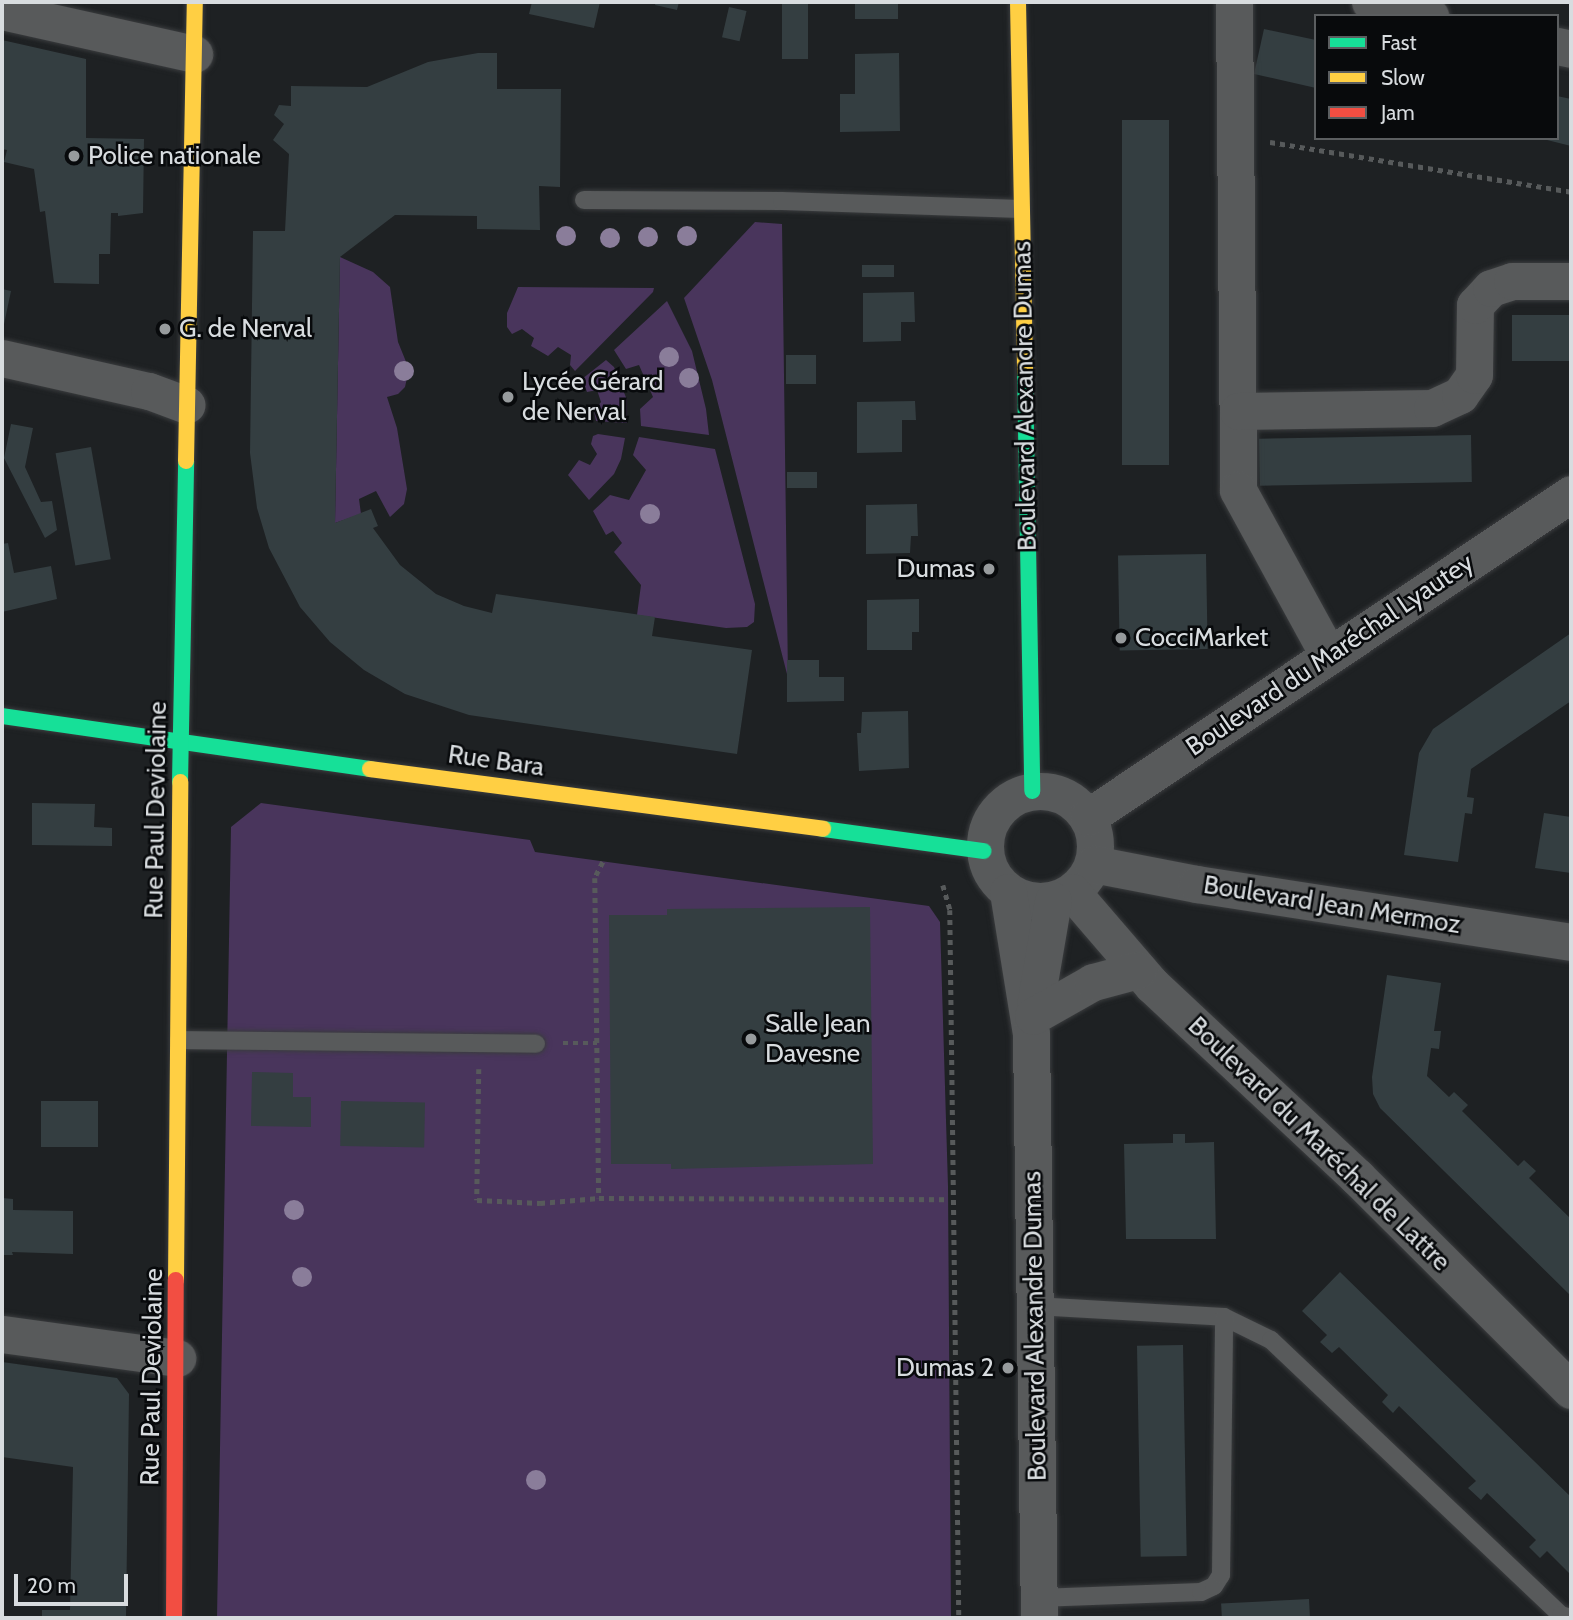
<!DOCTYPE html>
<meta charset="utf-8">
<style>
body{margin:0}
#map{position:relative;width:1573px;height:1620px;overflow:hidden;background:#1e2123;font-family:Cabin,sans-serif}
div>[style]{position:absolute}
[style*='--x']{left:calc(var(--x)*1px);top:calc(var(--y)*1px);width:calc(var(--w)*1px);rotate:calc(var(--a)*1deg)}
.green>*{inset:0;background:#49355c}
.building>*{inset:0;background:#343e41;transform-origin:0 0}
.path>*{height:4.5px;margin-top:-2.25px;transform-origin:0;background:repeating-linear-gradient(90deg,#575a5b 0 5px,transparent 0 10px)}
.roads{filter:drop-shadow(0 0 2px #3a3c3e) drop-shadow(0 0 2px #3a3c3e)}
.lane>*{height:18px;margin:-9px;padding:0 9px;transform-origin:9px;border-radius:9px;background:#585a5b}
.street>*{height:37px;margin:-18.5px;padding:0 18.5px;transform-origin:18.5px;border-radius:18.5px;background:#585a5b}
.street>.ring{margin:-18.5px;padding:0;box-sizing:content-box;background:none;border:37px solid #585a5b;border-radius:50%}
.fast>*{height:16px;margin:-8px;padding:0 8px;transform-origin:8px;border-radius:8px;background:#16e098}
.slow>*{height:16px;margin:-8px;padding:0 8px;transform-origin:8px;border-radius:8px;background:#ffcf43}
.jam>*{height:16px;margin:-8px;padding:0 8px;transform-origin:8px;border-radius:8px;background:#f24e42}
.trees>*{width:20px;height:20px;margin:-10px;border-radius:50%;background:#8a7d9a}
.dots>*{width:19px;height:19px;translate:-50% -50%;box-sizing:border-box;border:4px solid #080a0c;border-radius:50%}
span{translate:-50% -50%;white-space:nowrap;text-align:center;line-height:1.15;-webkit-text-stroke:5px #080a0c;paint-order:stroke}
.poi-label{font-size:26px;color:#d8dcdf}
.left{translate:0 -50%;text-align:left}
.right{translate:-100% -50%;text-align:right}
.street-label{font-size:26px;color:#d8dcdf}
.frame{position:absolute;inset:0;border:4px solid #d8dcdf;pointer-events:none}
.legend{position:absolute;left:1314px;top:14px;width:245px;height:126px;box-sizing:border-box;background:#080a0c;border:2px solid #5b5e60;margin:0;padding:9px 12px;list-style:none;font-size:21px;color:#d8dcdf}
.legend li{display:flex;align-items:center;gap:14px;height:35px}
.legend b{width:35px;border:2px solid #5b5e60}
.scale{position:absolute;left:14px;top:1574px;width:114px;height:32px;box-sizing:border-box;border:4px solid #d8dcdf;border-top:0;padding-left:9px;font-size:21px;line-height:24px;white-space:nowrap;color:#d8dcdf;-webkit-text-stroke:5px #080a0c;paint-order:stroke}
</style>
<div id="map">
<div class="green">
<i style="clip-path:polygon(755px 222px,782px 224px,788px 678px,712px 380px,684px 298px)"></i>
<i style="clip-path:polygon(340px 257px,373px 272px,390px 287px,398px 342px,409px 369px,405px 387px,398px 394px,387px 397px,397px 428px,407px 489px,404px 504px,390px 517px,376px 491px,359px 499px,361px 514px,335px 523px)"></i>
<i style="clip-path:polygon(518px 287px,654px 288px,653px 292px,575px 371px,570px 365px,571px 355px,558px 347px,548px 356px,531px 346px,534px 338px,522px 329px,512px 334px,507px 327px,507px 313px)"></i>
<i style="clip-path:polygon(667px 301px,692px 351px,706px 409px,709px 435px,641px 426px,640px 409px,653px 397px,639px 365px,626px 369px,614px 350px)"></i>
<i style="clip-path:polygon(606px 360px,614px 367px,627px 400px,627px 423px,596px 421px,594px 411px,601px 402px,597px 390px,587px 392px,582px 379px)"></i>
<i style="clip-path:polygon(598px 434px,625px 438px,621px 459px,614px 474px,589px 500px,568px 475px,579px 460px,590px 465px,597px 454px,591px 444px,593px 436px)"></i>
<i style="clip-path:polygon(639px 437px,715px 449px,755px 604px,754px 622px,747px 627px,726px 628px,637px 615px,641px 585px,614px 552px,622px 543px,613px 531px,606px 535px,593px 511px,610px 495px,629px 500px,646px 470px,633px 455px)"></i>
<i style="clip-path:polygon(261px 803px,530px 840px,535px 852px,929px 906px,940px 922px,948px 1186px,951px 1618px,217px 1618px,231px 827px)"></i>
</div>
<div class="building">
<i style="clip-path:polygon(532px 2px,600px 2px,594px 28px,529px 14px)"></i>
<i style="clip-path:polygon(656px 2px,679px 2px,677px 10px,655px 5px)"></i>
<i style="left:782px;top:2px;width:26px;height:57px"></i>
<i style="left:855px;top:2px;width:43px;height:17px"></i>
<i style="left:729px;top:7px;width:18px;height:31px;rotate:13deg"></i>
<i style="clip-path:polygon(1264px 29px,1316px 40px,1316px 88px,1254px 74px)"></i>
<i style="clip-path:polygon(2px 40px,86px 59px,86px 138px,144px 139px,143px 213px,118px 216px,118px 213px,111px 213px,110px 254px,99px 254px,99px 284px,54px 283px,45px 211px,40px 212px,34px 169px,4px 162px,7px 150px,2px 149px)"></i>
<i style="clip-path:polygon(478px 53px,497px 53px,497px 89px,561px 89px,560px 187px,539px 186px,540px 230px,477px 229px,477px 216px,395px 215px,340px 257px,335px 523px,371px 509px,378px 526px,373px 528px,400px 565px,436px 594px,464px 606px,492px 613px,496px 594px,655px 617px,652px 636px,752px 650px,737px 754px,469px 715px,405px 694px,364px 670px,330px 642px,300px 607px,269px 548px,257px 508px,250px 453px,253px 231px,285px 231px,289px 154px,273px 140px,284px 124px,274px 115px,279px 105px,291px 106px,291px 86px,367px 87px,428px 62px)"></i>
<i style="clip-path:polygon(899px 53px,900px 131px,840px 132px,840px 94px,855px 94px,855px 54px)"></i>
<i style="clip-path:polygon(1557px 96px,1571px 99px,1571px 146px,1543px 139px,1557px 138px)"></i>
<i style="left:1122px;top:120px;width:47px;height:345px"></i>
<i style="left:894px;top:265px;width:12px;height:32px;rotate:90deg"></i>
<i style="clip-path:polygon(2px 289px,11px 291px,3px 329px,2px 329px)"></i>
<i style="clip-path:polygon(914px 292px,915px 322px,901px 322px,901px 341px,863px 342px,863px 293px)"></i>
<i style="left:1571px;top:315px;width:46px;height:59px;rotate:90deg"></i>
<i style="left:816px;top:355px;width:29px;height:30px;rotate:90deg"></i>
<i style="clip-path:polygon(915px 401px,916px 420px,902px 420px,902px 452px,857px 453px,857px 402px)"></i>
<i style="clip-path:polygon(11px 424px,33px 428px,25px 467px,41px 502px,52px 501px,57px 530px,45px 538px,4px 458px)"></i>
<i style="left:1471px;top:435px;width:47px;height:212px;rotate:89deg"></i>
<i style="left:91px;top:447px;width:114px;height:36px;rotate:80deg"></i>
<i style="left:817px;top:472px;width:16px;height:30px;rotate:90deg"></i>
<i style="clip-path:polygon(917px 504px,918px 536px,911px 536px,910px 553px,866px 554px,866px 505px)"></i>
<i style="clip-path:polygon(8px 543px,14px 573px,51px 566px,57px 599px,2px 612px,2px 544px)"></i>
<i style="left:1206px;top:554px;width:95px;height:88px;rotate:89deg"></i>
<i style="clip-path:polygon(919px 599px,919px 632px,912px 632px,912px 650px,867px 650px,867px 600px)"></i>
<i style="clip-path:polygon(1571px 633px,1571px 701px,1471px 769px,1467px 797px,1474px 798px,1472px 814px,1465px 813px,1458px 862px,1404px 855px,1419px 753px,1433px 729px)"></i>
<i style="clip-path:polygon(787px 660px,819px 660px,819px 677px,844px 677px,844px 701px,787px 702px)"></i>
<i style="clip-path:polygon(908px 711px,909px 768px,859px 771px,857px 733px,861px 733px,862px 712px)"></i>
<i style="clip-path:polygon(32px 803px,95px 804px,94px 827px,112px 828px,112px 846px,32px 845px)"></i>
<i style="clip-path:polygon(1544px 813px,1571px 817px,1571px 873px,1535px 868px)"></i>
<i style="clip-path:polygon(870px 907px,873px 1164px,671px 1169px,671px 1164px,611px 1164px,609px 915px,667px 915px,667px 909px)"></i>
<i style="clip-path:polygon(1387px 975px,1441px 983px,1434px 1031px,1441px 1031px,1439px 1049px,1431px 1048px,1427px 1076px,1449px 1097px,1454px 1092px,1468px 1105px,1462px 1111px,1518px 1166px,1524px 1160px,1536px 1171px,1529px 1178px,1571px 1219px,1571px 1296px,1380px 1108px,1373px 1094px,1372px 1077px)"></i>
<i style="clip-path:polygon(252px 1072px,293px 1073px,293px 1097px,311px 1097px,311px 1127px,251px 1126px)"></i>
<i style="left:41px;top:1101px;width:57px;height:46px"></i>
<i style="left:341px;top:1101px;width:84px;height:45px;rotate:1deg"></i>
<i style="clip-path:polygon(1173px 1134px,1185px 1134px,1185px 1143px,1214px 1142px,1216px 1239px,1126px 1239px,1124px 1144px,1173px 1143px)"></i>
<i style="clip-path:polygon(2px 1198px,13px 1199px,13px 1210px,73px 1211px,73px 1254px,12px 1252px,13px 1255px,2px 1255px)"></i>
<i style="clip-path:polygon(1340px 1272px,1571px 1497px,1571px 1575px,1547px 1551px,1540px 1558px,1529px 1547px,1536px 1540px,1487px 1493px,1481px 1500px,1468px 1488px,1476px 1481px,1399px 1406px,1393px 1413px,1382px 1402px,1388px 1395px,1339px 1347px,1332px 1353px,1320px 1342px,1327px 1335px,1302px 1311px)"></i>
<i style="left:1183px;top:1345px;width:211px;height:46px;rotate:89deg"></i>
<i style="clip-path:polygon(2px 1362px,117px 1378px,129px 1394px,126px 1618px,42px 1618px,42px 1610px,70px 1610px,73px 1467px,2px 1457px)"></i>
<i style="left:1309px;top:1599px;width:18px;height:88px;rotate:87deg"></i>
</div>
<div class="path">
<i style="--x:1270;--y:142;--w:305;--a:9.4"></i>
<i style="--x:603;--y:862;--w:18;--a:117"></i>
<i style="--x:595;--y:878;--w:320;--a:89.3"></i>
<i style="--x:599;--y:1198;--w:349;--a:0.2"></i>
<i style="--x:943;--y:885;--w:26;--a:74"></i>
<i style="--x:950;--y:910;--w:708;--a:89.27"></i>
<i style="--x:563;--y:1043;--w:34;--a:0"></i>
<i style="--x:479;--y:1069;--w:131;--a:90.9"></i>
<i style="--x:477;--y:1200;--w:63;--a:2.7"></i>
<i style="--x:540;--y:1203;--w:59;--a:-4.8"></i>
</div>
<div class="roads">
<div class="lane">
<i style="--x:584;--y:200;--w:198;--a:0.3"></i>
<i style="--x:782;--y:201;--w:239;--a:1.9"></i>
<i style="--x:179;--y:1040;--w:357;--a:0.6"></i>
<i style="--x:1035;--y:1306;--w:189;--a:3.3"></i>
<i style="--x:1224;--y:1317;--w:52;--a:26.1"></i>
<i style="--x:1271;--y:1340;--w:400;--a:43.5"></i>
<i style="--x:1561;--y:1615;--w:10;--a:17"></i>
<i style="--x:1038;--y:1598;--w:163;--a:-2.1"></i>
<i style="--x:1201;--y:1592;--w:14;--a:-25"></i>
<i style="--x:1214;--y:1586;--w:13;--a:-58"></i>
<i style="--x:1221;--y:1575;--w:258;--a:-89.3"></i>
</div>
<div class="street">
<i style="--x:1234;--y:2;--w:488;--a:89.5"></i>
<i style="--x:1238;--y:490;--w:189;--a:61.3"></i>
<i style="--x:1370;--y:2;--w:62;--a:13.1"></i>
<i style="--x:2;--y:11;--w:197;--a:12.6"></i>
<i style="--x:1557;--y:46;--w:14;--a:12"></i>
<i style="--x:2;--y:358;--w:151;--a:12.7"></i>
<i style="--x:149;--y:391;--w:40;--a:20.2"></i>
<i style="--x:1238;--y:411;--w:194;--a:-0.9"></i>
<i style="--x:1432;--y:408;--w:31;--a:-25"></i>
<i style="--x:1460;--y:395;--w:24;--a:-55"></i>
<i style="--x:1474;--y:375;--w:70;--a:-89.2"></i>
<i style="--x:1475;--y:305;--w:23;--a:-47"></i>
<i style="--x:1491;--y:288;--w:22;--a:-18"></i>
<i style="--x:1512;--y:281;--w:59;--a:0"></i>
<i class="ring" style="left:985px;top:791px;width:73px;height:73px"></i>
<i style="--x:1088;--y:817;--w:581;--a:-33.77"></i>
<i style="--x:1093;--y:864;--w:106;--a:10.9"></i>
<i style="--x:1197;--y:884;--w:378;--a:8.8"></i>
<i style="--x:1008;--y:892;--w:144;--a:80.8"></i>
<i style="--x:1031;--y:1034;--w:584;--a:89.22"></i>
<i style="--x:1072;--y:892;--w:123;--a:49.3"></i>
<i style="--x:1152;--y:985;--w:281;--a:43.1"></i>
<i style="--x:1357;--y:1177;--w:302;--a:44.9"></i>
<i style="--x:1035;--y:1006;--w:107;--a:-80.3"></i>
<i style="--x:1033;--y:1016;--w:69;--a:-29.5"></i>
<i style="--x:1093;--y:982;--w:47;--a:-14.9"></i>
<i style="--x:2;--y:1334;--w:177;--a:7.8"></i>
</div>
<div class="fast">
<i style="--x:1025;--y:372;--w:419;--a:89"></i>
<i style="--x:2;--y:716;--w:372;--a:8.2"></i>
<i style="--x:180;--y:782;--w:321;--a:-88.9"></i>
<i style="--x:823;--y:829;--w:162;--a:7.8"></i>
</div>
<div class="slow">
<i style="--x:1018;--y:2;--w:370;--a:88.9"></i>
<i style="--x:186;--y:461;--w:459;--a:-88.9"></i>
<i style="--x:370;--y:769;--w:457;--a:7.5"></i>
<i style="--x:176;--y:1280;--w:498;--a:-89.5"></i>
</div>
<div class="jam">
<i style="--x:174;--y:1618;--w:338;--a:-89.7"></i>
</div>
</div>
<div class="trees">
<i style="left:566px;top:236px"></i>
<i style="left:687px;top:236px"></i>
<i style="left:648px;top:237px"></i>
<i style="left:610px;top:238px"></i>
<i style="left:669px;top:357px"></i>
<i style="left:404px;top:371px"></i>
<i style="left:689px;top:378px"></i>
<i style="left:650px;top:514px"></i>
<i style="left:294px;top:1210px"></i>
<i style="left:302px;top:1277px"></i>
<i style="left:536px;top:1480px"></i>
</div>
<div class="dots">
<i style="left:74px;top:156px;background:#979b9d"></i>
<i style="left:165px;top:329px;background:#979b9d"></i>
<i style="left:508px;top:397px;background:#979b9d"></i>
<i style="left:989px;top:569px;background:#979b9d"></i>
<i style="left:1121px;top:638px;background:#979b9d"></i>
<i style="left:751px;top:1039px;background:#979b9d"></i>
<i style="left:1008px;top:1368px;background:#979b9d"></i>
</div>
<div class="poi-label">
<span class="left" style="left:88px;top:156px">Police nationale</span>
<span class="left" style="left:179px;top:329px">G. de Nerval</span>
<span class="left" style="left:522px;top:397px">Lycée Gérard<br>de Nerval</span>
<span class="right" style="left:975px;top:569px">Dumas</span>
<span class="left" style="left:1135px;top:638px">CocciMarket</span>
<span class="left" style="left:765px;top:1039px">Salle Jean<br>Davesne</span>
<span class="right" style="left:994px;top:1368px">Dumas 2</span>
</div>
<div class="street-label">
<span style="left:1025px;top:396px;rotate:-91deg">Boulevard Alexandre Dumas</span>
<span style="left:1330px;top:655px;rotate:-34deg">Boulevard du Maréchal Lyautey</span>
<span style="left:496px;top:761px;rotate:8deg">Rue Bara</span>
<span style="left:156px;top:810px;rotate:-89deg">Rue Paul Deviolaine</span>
<span style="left:1332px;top:905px;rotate:9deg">Boulevard Jean Mermoz</span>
<span style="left:1319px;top:1144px;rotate:44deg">Boulevard du Maréchal de Lattre</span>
<span style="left:1035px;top:1326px;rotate:-91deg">Boulevard Alexandre Dumas</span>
<span style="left:152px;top:1377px;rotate:-89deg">Rue Paul Deviolaine</span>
</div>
<div class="frame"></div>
<ul class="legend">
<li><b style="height:9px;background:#16e098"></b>Fast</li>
<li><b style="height:9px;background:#ffcf43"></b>Slow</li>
<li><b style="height:9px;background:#f24e42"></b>Jam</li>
</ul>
<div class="scale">20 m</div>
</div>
